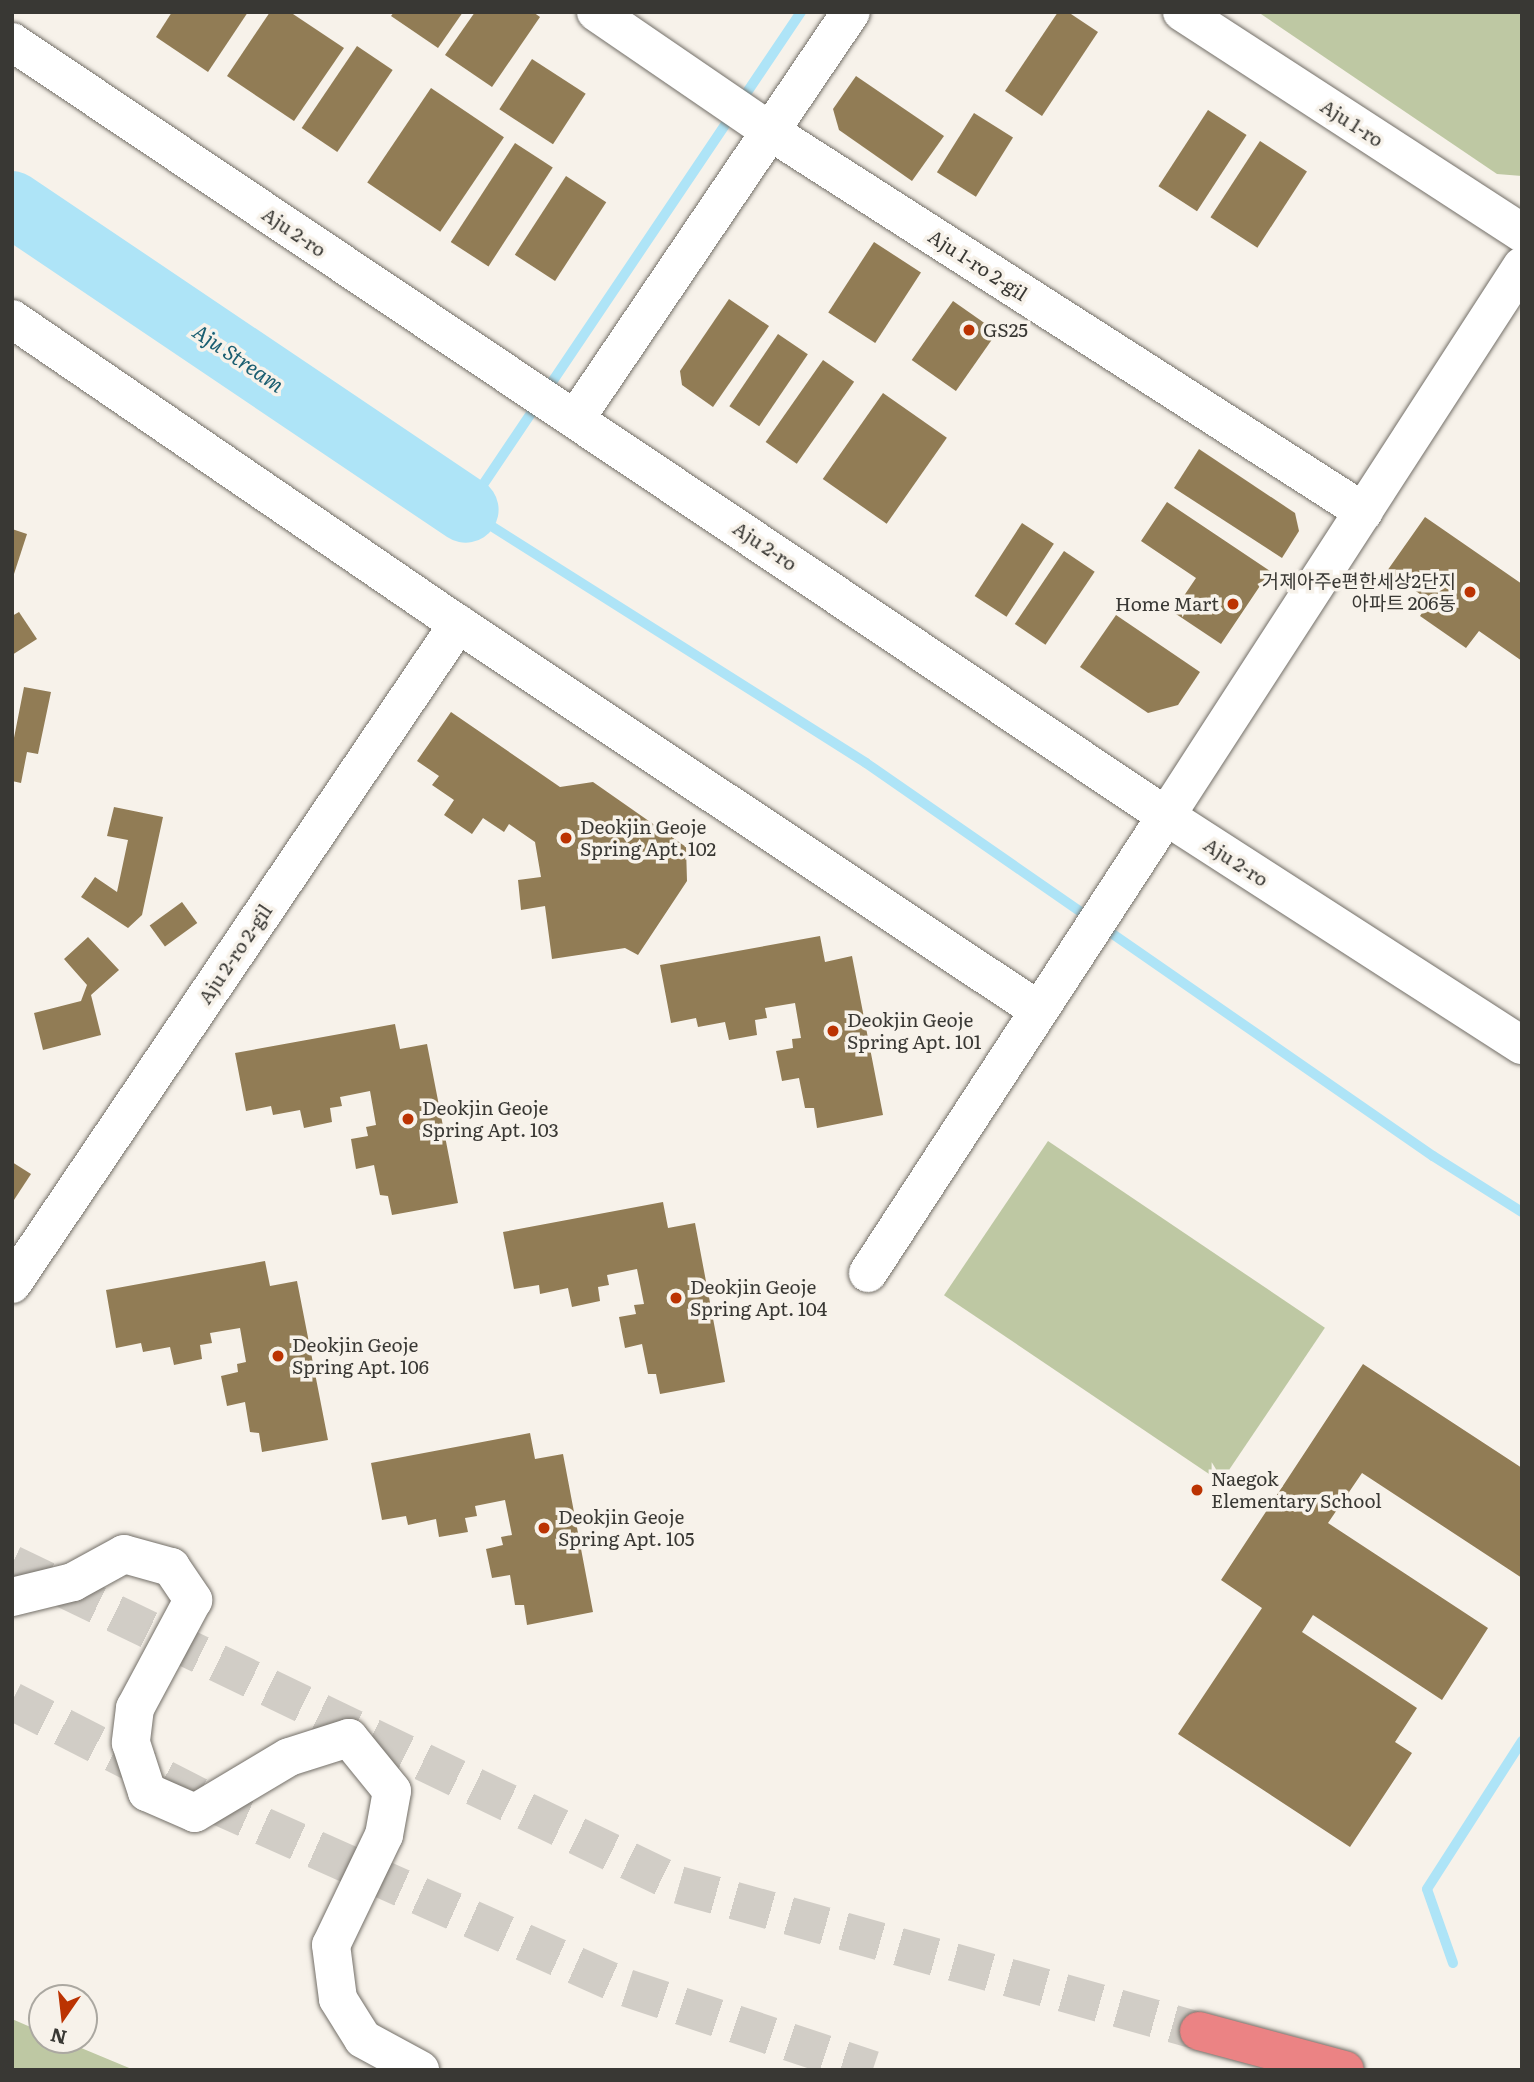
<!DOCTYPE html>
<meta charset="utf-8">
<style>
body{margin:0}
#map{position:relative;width:1534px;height:2082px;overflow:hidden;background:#f7f2ea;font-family:Literata,"Noto Sans KR",serif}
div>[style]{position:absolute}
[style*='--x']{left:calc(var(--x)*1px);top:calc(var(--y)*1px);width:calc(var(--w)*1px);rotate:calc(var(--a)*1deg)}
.green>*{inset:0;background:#bec8a3;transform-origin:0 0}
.stream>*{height:10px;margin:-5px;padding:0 5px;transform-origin:5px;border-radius:5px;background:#aee4f7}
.river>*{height:66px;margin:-33px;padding:0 33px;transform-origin:33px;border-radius:33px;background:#aee4f7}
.building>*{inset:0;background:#917c55;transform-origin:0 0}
.highway-tunnel>*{height:38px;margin-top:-19px;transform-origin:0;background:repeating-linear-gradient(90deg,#d1cdc6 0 38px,transparent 0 57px)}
.roads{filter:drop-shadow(0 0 2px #736f68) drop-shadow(0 0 2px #736f68)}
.street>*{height:38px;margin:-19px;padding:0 19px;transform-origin:19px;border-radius:19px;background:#fff}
.secondary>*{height:38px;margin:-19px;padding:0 19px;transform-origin:19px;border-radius:19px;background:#fff}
.highway>*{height:38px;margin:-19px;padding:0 19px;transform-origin:19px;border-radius:19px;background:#eb8384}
.dots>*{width:19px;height:19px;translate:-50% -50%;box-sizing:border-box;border:4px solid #f7f2ea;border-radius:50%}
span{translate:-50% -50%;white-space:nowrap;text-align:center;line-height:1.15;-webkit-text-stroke:7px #f7f2ea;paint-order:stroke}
.street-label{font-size:19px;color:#393834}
.poi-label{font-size:19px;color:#393834}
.left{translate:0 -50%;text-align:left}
.right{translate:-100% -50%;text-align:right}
.water-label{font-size:21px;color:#1a5e71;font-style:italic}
.frame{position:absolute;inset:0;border:14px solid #393834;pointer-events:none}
.north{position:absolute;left:28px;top:1984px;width:70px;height:70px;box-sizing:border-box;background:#f7f2ea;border:2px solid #aba8a1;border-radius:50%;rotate:194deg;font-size:19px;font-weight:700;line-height:28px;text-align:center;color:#393834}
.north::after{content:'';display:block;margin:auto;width:24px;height:32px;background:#bb3302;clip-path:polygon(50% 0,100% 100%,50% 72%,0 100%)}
</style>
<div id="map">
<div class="green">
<i style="clip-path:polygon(1258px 12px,1522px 12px,1522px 176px,1497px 174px)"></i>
<i style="left:1048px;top:1141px;width:334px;height:186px;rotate:34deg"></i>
<i style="clip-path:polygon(12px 2019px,42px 2032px,42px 2040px,62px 2040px,134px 2070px,12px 2070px)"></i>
</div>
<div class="stream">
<i style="--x:801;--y:12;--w:600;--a:123.93"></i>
<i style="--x:466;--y:510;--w:473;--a:32.3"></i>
<i style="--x:866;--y:763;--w:690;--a:34.73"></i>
<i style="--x:1433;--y:1156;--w:105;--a:32.2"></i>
<i style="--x:1453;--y:1963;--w:78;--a:-109.4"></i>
<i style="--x:1427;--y:1889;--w:176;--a:-57.3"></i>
</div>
<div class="river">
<i style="--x:12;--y:204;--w:547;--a:33.98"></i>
</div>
<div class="building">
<i style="clip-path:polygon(172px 12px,248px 12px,208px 72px,156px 37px)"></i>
<i style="clip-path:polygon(270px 12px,290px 12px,344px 48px,294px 121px,227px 76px)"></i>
<i style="clip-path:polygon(394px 12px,463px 12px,438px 48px,391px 16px)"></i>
<i style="clip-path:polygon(475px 12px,533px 12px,540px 17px,492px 87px,445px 55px)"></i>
<i style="clip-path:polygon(1058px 12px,1068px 12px,1098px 32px,1042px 116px,1005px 91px)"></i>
<i style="left:357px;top:46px;width:43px;height:99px;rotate:34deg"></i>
<i style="left:532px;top:59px;width:64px;height:60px;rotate:33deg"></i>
<i style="clip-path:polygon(856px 76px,944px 136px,912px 181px,839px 130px,833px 109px)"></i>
<i style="left:431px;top:88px;width:88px;height:114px;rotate:34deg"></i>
<i style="left:1208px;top:110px;width:46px;height:91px;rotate:33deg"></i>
<i style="left:974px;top:113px;width:46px;height:70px;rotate:32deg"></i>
<i style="left:1260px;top:141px;width:56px;height:91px;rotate:33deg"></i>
<i style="left:515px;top:143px;width:45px;height:118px;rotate:33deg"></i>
<i style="left:566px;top:176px;width:48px;height:94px;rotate:33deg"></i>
<i style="left:874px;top:242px;width:56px;height:84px;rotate:33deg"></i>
<i style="clip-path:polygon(729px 299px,769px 326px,713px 407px,682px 385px,680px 371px)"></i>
<i style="left:953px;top:301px;width:54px;height:72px;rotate:35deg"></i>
<i style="left:778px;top:334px;width:36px;height:87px;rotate:34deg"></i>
<i style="left:823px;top:360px;width:38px;height:100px;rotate:35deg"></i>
<i style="left:883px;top:393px;width:78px;height:105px;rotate:35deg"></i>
<i style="clip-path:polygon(1199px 449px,1295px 513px,1299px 531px,1282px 558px,1174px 488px)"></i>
<i style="clip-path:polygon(1167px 502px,1270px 571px,1221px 644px,1173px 612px,1196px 578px,1141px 541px)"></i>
<i style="clip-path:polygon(1425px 517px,1522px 584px,1522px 661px,1479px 631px,1466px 648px,1420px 616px,1430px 601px,1387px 571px)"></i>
<i style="left:1022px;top:523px;width:38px;height:87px;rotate:33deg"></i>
<i style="clip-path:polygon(12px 529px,27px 534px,13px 577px,12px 577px)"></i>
<i style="left:1064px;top:551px;width:37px;height:88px;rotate:34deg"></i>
<i style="clip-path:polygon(19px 612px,37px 639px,12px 655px,12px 616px)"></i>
<i style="clip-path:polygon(1116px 615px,1200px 672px,1178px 705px,1148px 713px,1080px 667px)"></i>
<i style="clip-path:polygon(24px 687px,51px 692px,38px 754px,27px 752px,21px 783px,12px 781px,12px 748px)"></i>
<i style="clip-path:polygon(451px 712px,560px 787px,593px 782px,686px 847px,687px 881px,638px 955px,625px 948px,552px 959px,545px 906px,521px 910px,518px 880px,541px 877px,535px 842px,509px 824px,504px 832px,483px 818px,472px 834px,444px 815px,454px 800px,432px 785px,439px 776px,417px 761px)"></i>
<i style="clip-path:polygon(114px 807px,163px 817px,142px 915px,128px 928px,81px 897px,95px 877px,117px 892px,128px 840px,107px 836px)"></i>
<i style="left:182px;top:902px;width:26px;height:40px;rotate:54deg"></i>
<i style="clip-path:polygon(820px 936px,825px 962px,852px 956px,883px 1115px,817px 1128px,814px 1108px,805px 1108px,799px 1078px,782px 1081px,776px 1051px,793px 1048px,792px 1039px,801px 1038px,795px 1003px,765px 1008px,767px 1018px,755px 1020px,757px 1035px,729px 1040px,725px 1022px,698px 1027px,696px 1018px,671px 1023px,660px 965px)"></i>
<i style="clip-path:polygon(88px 937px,119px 970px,91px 995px,101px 1035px,43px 1050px,34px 1013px,81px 1001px,87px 985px,64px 959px)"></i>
<i style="clip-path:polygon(395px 1024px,400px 1049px,427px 1044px,458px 1203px,392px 1215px,388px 1196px,380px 1195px,374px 1165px,356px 1169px,351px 1139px,368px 1136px,366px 1127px,376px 1125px,370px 1091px,340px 1097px,342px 1106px,330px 1108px,332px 1122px,304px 1128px,300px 1110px,273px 1115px,271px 1106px,246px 1111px,235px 1053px)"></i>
<i style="clip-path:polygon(12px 1162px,31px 1174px,12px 1203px)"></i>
<i style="clip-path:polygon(663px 1202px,668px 1228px,695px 1223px,725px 1382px,660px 1394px,656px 1374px,648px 1374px,642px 1344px,625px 1348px,619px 1317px,636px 1314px,634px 1305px,644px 1304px,637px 1269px,607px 1275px,609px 1285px,598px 1287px,600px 1301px,572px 1307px,568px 1288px,540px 1294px,539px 1285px,514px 1289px,503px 1232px)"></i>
<i style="clip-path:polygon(265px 1261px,270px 1286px,297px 1281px,328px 1440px,262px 1452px,259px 1433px,250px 1432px,245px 1402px,227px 1406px,221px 1376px,238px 1372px,237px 1364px,246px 1362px,240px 1328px,210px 1333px,212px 1343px,200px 1345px,202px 1359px,174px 1365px,170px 1347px,143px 1352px,141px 1343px,116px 1348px,106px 1290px)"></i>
<i style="clip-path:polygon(1363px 1364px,1522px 1468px,1522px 1578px,1362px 1473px,1328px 1523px,1488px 1628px,1442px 1700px,1313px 1615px,1302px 1632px,1417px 1708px,1395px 1742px,1412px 1753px,1350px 1847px,1178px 1734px,1262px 1608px,1221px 1580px)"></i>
<i style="clip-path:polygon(530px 1433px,535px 1459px,563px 1454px,593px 1612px,527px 1625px,524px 1605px,515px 1605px,510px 1575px,492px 1578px,486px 1549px,503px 1545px,501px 1537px,512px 1535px,505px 1500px,475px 1506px,477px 1516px,465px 1518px,468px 1532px,439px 1537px,436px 1519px,408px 1525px,406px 1516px,382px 1520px,371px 1463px)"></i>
</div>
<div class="highway-tunnel">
<i style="--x:12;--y:1564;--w:740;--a:25.7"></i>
<i style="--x:679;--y:1885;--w:540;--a:15.68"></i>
<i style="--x:12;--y:1701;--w:224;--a:27.1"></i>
<i style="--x:211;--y:1803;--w:455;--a:24"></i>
<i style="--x:627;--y:1988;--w:259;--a:18.4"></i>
</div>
<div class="roads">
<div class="street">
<i style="--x:596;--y:12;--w:212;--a:34.4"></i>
<i style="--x:771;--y:132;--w:704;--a:32.65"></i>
<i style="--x:12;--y:319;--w:540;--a:34.37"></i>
<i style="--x:458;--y:624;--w:697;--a:33.64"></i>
<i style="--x:576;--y:418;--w:490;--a:-55.9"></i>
<i style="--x:868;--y:1273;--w:546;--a:-56.89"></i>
<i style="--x:12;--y:1284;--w:797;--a:-55.95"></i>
<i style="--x:12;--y:1597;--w:63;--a:-13.8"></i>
<i style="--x:73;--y:1582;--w:58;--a:-28.8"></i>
<i style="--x:124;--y:1554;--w:49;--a:15.5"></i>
<i style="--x:171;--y:1567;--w:40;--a:56"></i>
<i style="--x:193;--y:1600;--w:123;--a:118.2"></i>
<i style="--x:135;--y:1708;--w:35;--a:97"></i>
<i style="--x:131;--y:1743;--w:52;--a:71.9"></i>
<i style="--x:147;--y:1792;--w:52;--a:23.6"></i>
<i style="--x:195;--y:1813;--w:109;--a:-30.8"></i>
<i style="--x:289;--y:1757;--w:63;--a:-17.6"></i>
<i style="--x:349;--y:1738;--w:68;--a:50.9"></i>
<i style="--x:392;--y:1791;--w:45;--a:100.3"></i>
<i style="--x:384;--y:1835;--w:122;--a:115.7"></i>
<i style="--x:331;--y:1945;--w:54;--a:82.6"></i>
<i style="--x:338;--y:1999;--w:47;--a:58"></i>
<i style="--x:363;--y:2039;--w:65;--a:28.5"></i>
</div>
<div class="secondary">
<i style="--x:1182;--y:12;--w:406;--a:33"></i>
<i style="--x:12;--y:42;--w:1390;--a:33.85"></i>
<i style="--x:1166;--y:816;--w:423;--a:32.8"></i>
<i style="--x:1166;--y:816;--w:655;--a:-57.09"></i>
</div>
<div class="highway">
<i style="--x:1199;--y:2031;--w:151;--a:15"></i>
</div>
</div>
<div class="dots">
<i style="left:969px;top:330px;background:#bb3302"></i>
<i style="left:1470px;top:592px;background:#bb3302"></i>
<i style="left:1233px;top:604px;background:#bb3302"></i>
<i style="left:566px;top:838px;background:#bb3302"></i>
<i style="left:833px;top:1031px;background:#bb3302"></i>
<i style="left:408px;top:1119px;background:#bb3302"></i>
<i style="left:676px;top:1298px;background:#bb3302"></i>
<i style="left:278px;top:1356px;background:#bb3302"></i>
<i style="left:1197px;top:1490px;background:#bb3302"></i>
<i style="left:544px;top:1528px;background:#bb3302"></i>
</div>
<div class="street-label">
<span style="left:1352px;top:123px;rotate:33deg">Aju 1-ro</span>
<span style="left:294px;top:232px;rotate:34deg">Aju 2-ro</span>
<span style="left:978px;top:265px;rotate:33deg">Aju 1-ro 2-gil</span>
<span style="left:765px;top:546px;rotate:34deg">Aju 2-ro</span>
<span style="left:1236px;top:862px;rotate:33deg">Aju 2-ro</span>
<span style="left:235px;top:954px;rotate:-56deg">Aju 2-ro 2-gil</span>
</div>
<div class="poi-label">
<span class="left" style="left:983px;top:330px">GS25</span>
<span class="right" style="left:1456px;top:592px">거제아주e편한세상2단지<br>아파트 206동</span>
<span class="right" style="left:1219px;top:604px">Home Mart</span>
<span class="left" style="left:580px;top:838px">Deokjin Geoje<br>Spring Apt. 102</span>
<span class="left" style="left:847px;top:1031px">Deokjin Geoje<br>Spring Apt. 101</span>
<span class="left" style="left:422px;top:1119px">Deokjin Geoje<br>Spring Apt. 103</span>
<span class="left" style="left:690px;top:1298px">Deokjin Geoje<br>Spring Apt. 104</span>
<span class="left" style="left:292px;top:1356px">Deokjin Geoje<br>Spring Apt. 106</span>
<span class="left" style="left:1211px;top:1490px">Naegok<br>Elementary School</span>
<span class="left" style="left:558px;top:1528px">Deokjin Geoje<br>Spring Apt. 105</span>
</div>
<div class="water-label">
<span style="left:239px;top:357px;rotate:34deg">Aju Stream</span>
</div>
<div class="frame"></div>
<div class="north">N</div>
</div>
